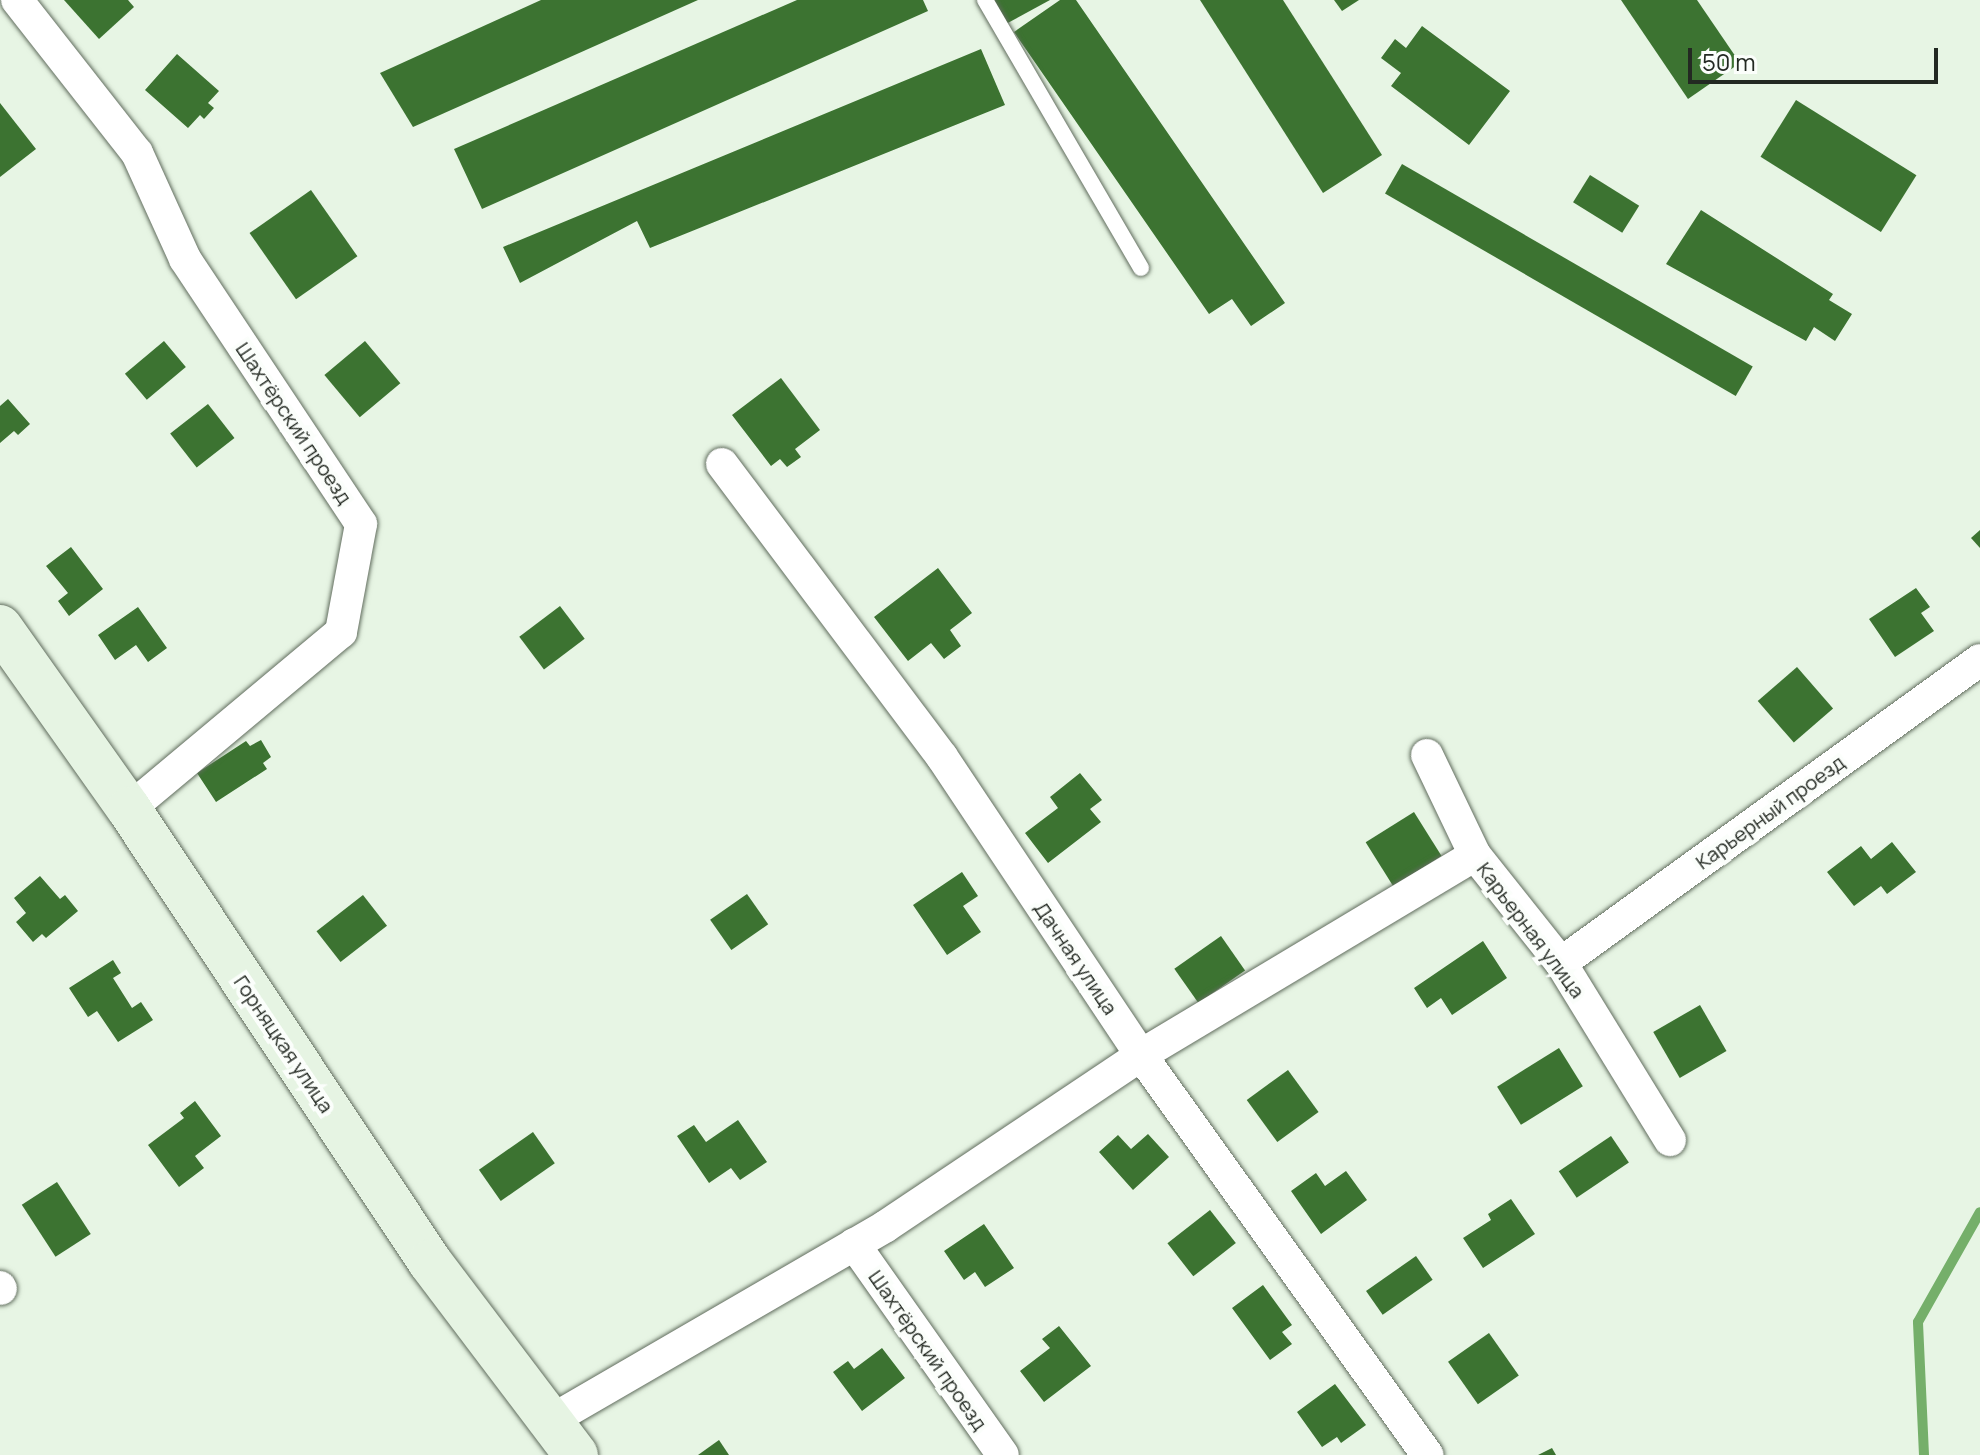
<!DOCTYPE html>
<meta charset="utf-8">
<style>
body{margin:0}
#map{position:relative;width:1980px;height:1455px;overflow:hidden;background:#e7f5e4;font-family:Manrope,sans-serif}
div>[style]{position:absolute}
[style*='--x']{left:calc(var(--x)*1px);top:calc(var(--y)*1px);width:calc(var(--w)*1px);rotate:calc(var(--a)*1deg)}
.stream>*{height:10px;margin:-5px;padding:0 5px;transform-origin:5px;border-radius:5px;background:#75af6a}
.building>*{inset:0;background:#3c7331;transform-origin:0 0}
.roads{filter:drop-shadow(0 0 2px #616d5e) drop-shadow(0 0 2px #616d5e)}
.lane>*{height:16px;margin:-8px;padding:0 8px;transform-origin:8px;border-radius:8px;background:#fff}
.street>*{height:32px;margin:-16px;padding:0 16px;transform-origin:16px;border-radius:16px;background:#fff}
.secondary>*{height:44px;margin:-22px;padding:0 22px;transform-origin:22px;border-radius:22px;background:#e6f4e3}
span{translate:-50% -50%;white-space:nowrap;text-align:center;line-height:1.15;-webkit-text-stroke:8px #fbfefb;paint-order:stroke}
.street-label{font-size:20px;color:#232922}
.scale{position:absolute;left:1688px;top:48px;width:250px;height:36px;box-sizing:border-box;border:4px solid #232922;border-top:0;padding-left:10px;font-size:24px;line-height:28px;white-space:nowrap;color:#232922;-webkit-text-stroke:6px #fbfefb;paint-order:stroke}
</style>
<div id="map">
<div class="stream">
<i style="--x:1924;--y:1455;--w:133;--a:-92.6"></i>
<i style="--x:1918;--y:1322;--w:126;--a:-60.6"></i>
</div>
<div class="building">
<i style="clip-path:polygon(64px 0,128px 0,134px 7px,99px 39px)"></i>
<i style="clip-path:polygon(541px 0,698px 0,413px 127px,380px 73px)"></i>
<i style="clip-path:polygon(797px 0,923px 0,928px 11px,482px 209px,454px 149px)"></i>
<i style="clip-path:polygon(992px 0,1050px 0,1004px 25px)"></i>
<i style="clip-path:polygon(1060px 0,1076px 0,1285px 303px,1251px 326px,1232px 299px,1209px 314px,1014px 32px)"></i>
<i style="clip-path:polygon(1200px 0,1283px 0,1382px 155px,1323px 193px)"></i>
<i style="clip-path:polygon(1334px 0,1359px 0,1342px 11px)"></i>
<i style="clip-path:polygon(1621px 0,1697px 0,1740px 63px,1688px 99px)"></i>
<i style="clip-path:polygon(1422px 26px,1510px 91px,1469px 145px,1391px 86px,1401px 73px,1381px 58px,1395px 39px,1406px 48px)"></i>
<i style="clip-path:polygon(981px 49px,1005px 105px,650px 248px,637px 221px,520px 283px,503px 247px)"></i>
<i style="clip-path:polygon(177px 54px,219px 91px,208px 103px,214px 108px,204px 119px,200px 115px,188px 128px,145px 90px)"></i>
<i style="left:1796px;top:100px;width:142px;height:67px;rotate:32deg"></i>
<i style="clip-path:polygon(0 103px,36px 149px,0 177px)"></i>
<i style="left:1402px;top:164px;width:405px;height:34px;rotate:30deg"></i>
<i style="left:1590px;top:175px;width:58px;height:32px;rotate:32deg"></i>
<i style="left:311px;top:190px;width:81px;height:75px;rotate:55deg"></i>
<i style="clip-path:polygon(1701px 210px,1833px 294px,1829px 300px,1852px 314px,1835px 341px,1814px 327px,1806px 341px,1666px 264px)"></i>
<i style="left:164px;top:341px;width:34px;height:51px;rotate:50deg"></i>
<i style="left:365px;top:341px;width:55px;height:53px;rotate:50deg"></i>
<i style="clip-path:polygon(781px 378px,820px 430px,795px 449px,801px 457px,787px 467px,780px 459px,771px 466px,732px 415px)"></i>
<i style="clip-path:polygon(8px 399px,30px 424px,18px 435px,14px 431px,0 443px,0 406px)"></i>
<i style="left:208px;top:404px;width:43px;height:48px;rotate:52deg"></i>
<i style="clip-path:polygon(1980px 530px,1980px 548px,1971px 538px)"></i>
<i style="clip-path:polygon(71px 547px,103px 589px,69px 616px,58px 601px,68px 593px,46px 566px)"></i>
<i style="clip-path:polygon(938px 568px,972px 613px,950px 630px,961px 646px,944px 659px,931px 643px,908px 661px,874px 617px)"></i>
<i style="clip-path:polygon(1916px 588px,1930px 607px,1921px 613px,1934px 631px,1895px 657px,1869px 619px)"></i>
<i style="left:560px;top:606px;width:41px;height:51px;rotate:53deg"></i>
<i style="clip-path:polygon(138px 607px,167px 648px,148px 662px,136px 645px,115px 660px,98px 635px)"></i>
<i style="left:1797px;top:667px;width:55px;height:52px;rotate:49deg"></i>
<i style="clip-path:polygon(261px 740px,271px 757px,263px 763px,267px 769px,216px 802px,197px 773px,246px 741px,250px 746px)"></i>
<i style="clip-path:polygon(1080px 773px,1102px 800px,1090px 809px,1101px 822px,1048px 863px,1025px 833px,1058px 808px,1050px 797px)"></i>
<i style="left:1414px;top:812px;width:52px;height:57px;rotate:58deg"></i>
<i style="clip-path:polygon(1892px 842px,1916px 872px,1887px 894px,1881px 886px,1854px 906px,1827px 872px,1861px 846px,1871px 859px)"></i>
<i style="clip-path:polygon(962px 872px,978px 896px,963px 906px,981px 932px,947px 955px,913px 905px)"></i>
<i style="clip-path:polygon(40px 876px,60px 899px,65px 895px,78px 911px,46px 938px,42px 934px,33px 942px,16px 922px,26px 913px,14px 898px)"></i>
<i style="left:747px;top:894px;width:37px;height:45px;rotate:55deg"></i>
<i style="left:363px;top:895px;width:39px;height:59px;rotate:52deg"></i>
<i style="left:1221px;top:936px;width:42px;height:57px;rotate:55deg"></i>
<i style="clip-path:polygon(1483px 941px,1507px 978px,1452px 1015px,1441px 998px,1427px 1008px,1414px 988px)"></i>
<i style="clip-path:polygon(113px 960px,121px 973px,113px 978px,132px 1008px,141px 1002px,153px 1020px,118px 1042px,97px 1011px,88px 1017px,69px 988px)"></i>
<i style="left:1700px;top:1005px;width:53px;height:54px;rotate:60deg"></i>
<i style="left:1559px;top:1048px;width:45px;height:73px;rotate:58deg"></i>
<i style="left:1288px;top:1070px;width:52px;height:51px;rotate:54deg"></i>
<i style="clip-path:polygon(195px 1101px,221px 1136px,195px 1156px,204px 1168px,179px 1187px,148px 1145px,184px 1118px,180px 1113px)"></i>
<i style="clip-path:polygon(738px 1120px,767px 1162px,740px 1180px,731px 1168px,709px 1183px,677px 1136px,694px 1125px,706px 1142px)"></i>
<i style="left:533px;top:1132px;width:38px;height:66px;rotate:55deg"></i>
<i style="clip-path:polygon(1148px 1134px,1169px 1157px,1133px 1190px,1099px 1152px,1118px 1135px,1131px 1149px)"></i>
<i style="left:1611px;top:1136px;width:32px;height:63px;rotate:56deg"></i>
<i style="clip-path:polygon(1346px 1171px,1367px 1200px,1321px 1234px,1291px 1191px,1316px 1173px,1325px 1186px)"></i>
<i style="left:57px;top:1182px;width:62px;height:42px;rotate:57deg"></i>
<i style="clip-path:polygon(1511px 1199px,1535px 1234px,1483px 1268px,1463px 1238px,1491px 1220px,1488px 1214px)"></i>
<i style="left:1210px;top:1210px;width:42px;height:54px;rotate:52deg"></i>
<i style="clip-path:polygon(984px 1224px,1014px 1268px,985px 1287px,975px 1272px,964px 1280px,944px 1251px)"></i>
<i style="left:1416px;top:1256px;width:29px;height:61px;rotate:55deg"></i>
<i style="clip-path:polygon(1263px 1285px,1292px 1325px,1282px 1332px,1292px 1344px,1270px 1360px,1232px 1308px)"></i>
<i style="clip-path:polygon(1059px 1326px,1091px 1366px,1044px 1402px,1020px 1371px,1050px 1348px,1042px 1339px)"></i>
<i style="left:1489px;top:1333px;width:52px;height:50px;rotate:55deg"></i>
<i style="clip-path:polygon(882px 1348px,905px 1378px,862px 1411px,833px 1372px,848px 1361px,854px 1369px)"></i>
<i style="clip-path:polygon(1335px 1384px,1366px 1425px,1341px 1443px,1337px 1437px,1322px 1447px,1297px 1412px)"></i>
<i style="clip-path:polygon(719px 1440px,729px 1455px,698px 1455px)"></i>
<i style="clip-path:polygon(1552px 1448px,1556px 1455px,1538px 1455px)"></i>
</div>
<div class="roads">
<div class="lane">
<i style="--x:985;--y:0;--w:310;--a:59.8"></i>
</div>
<div class="street">
<i style="--x:17;--y:0;--w:194;--a:51.9"></i>
<i style="--x:137;--y:153;--w:116;--a:65.6"></i>
<i style="--x:185;--y:259;--w:318;--a:56.4"></i>
<i style="--x:361;--y:524;--w:110;--a:100.5"></i>
<i style="--x:341;--y:632;--w:276;--a:140.1"></i>
<i style="--x:722;--y:464;--w:366;--a:53.1"></i>
<i style="--x:942;--y:757;--w:358;--a:56.3"></i>
<i style="--x:1141;--y:1055;--w:492;--a:54.4"></i>
<i style="--x:1427;--y:755;--w:111;--a:64.4"></i>
<i style="--x:1475;--y:855;--w:138;--a:51.5"></i>
<i style="--x:1561;--y:963;--w:208;--a:58.4"></i>
<i style="--x:1561;--y:963;--w:517;--a:-35.87"></i>
<i style="--x:854;--y:1244;--w:258;--a:54.8"></i>
<i style="--x:0;--y:1287;--w:2;--a:63"></i>
<i style="--x:550;--y:1421;--w:388;--a:-30.1"></i>
<i style="--x:886;--y:1226;--w:307;--a:-33.8"></i>
<i style="--x:1141;--y:1055;--w:389;--a:-30.9"></i>
</div>
<div class="secondary">
<i style="--x:0;--y:627;--w:223;--a:54.7"></i>
<i style="--x:129;--y:809;--w:544;--a:56.4"></i>
<i style="--x:430;--y:1262;--w:242;--a:52.9"></i>
</div>
</div>
<div class="street-label">
<span style="left:294px;top:423px;rotate:56deg">Шахтёрский проезд</span>
<span style="left:1770px;top:812px;rotate:-36deg">Карьерный проезд</span>
<span style="left:1531px;top:930px;rotate:53deg">Карьерная улица</span>
<span style="left:1076px;top:958px;rotate:56deg">Дачная улица</span>
<span style="left:284px;top:1044px;rotate:56deg">Горняцкая улица</span>
<span style="left:928px;top:1350px;rotate:55deg">Шахтёрский проезд</span>
</div>
<div class="scale">50 m</div>
</div>
